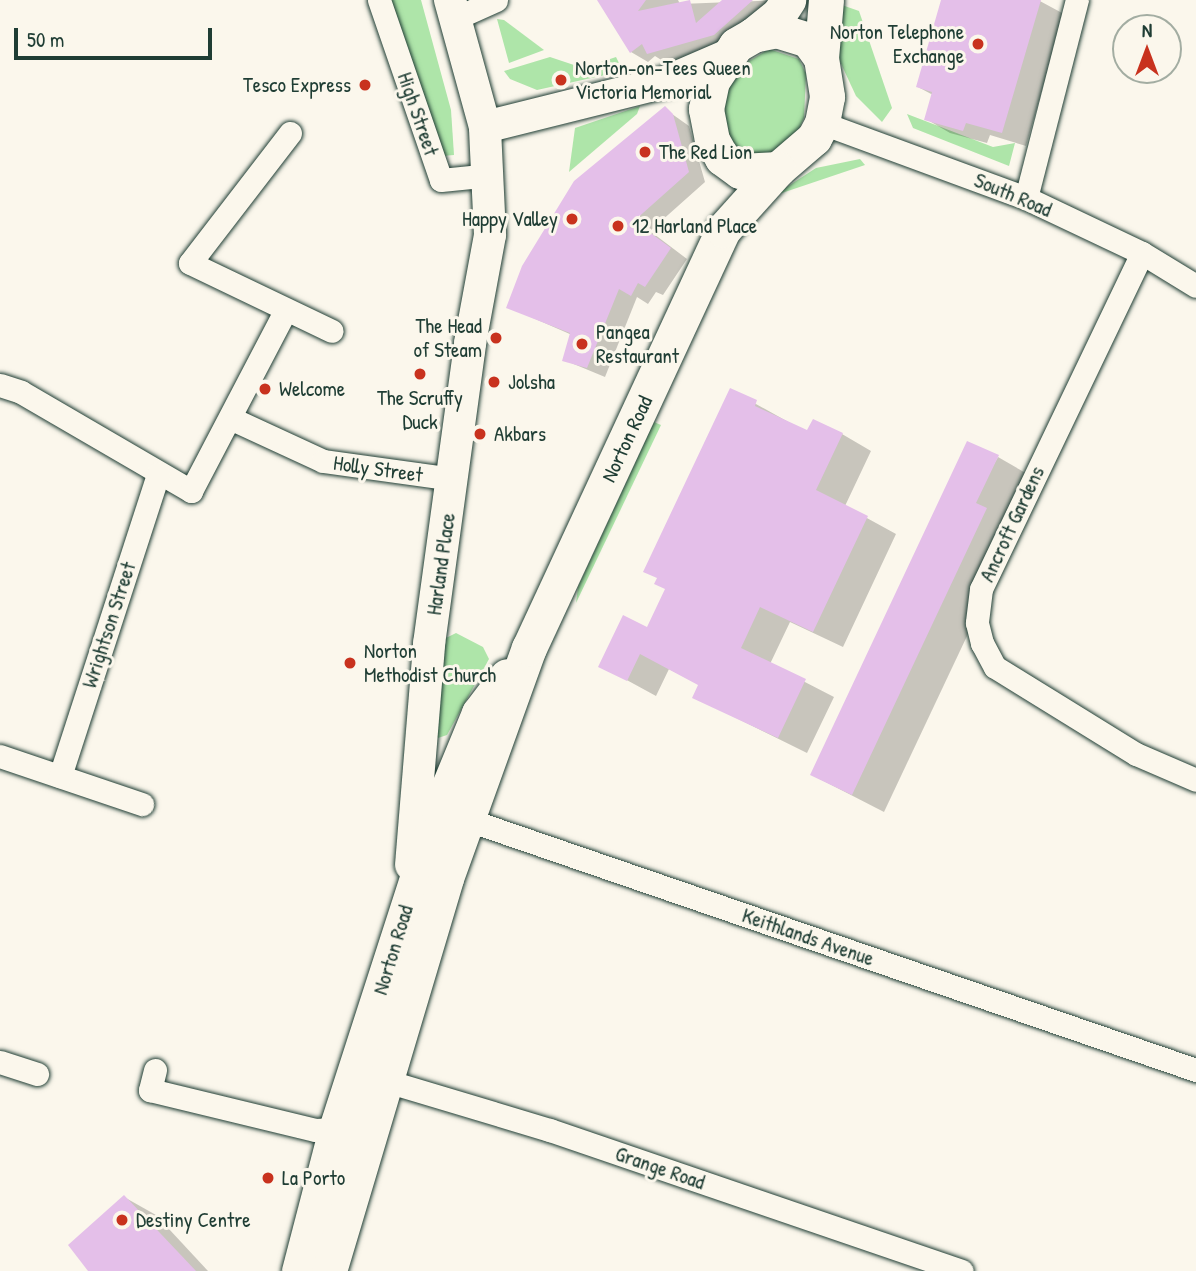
<!DOCTYPE html>
<style>
body{margin:0}
#map{position:relative;width:1196px;height:1271px;overflow:hidden;background:#fbf7ec;font-family:"Patrick Hand",sans-serif}
div>[style]{position:absolute}
[style*='--x']{left:calc(var(--x)*1px);top:calc(var(--y)*1px);width:calc(var(--w)*1px);rotate:calc(var(--a)*1deg)}
.green>*{inset:0;background:#aee5a9}
.shadow>*{inset:0;background:#0003}
.building>*{inset:0;background:#e4bfe9}
.roads{filter:drop-shadow(0 0 2px #1f3d34) drop-shadow(0 0 2px #1f3d34)}
.minor>*{height:23px;margin:-11.5px;padding:0 11.5px;transform-origin:11.5px;border-radius:11.5px;background:#fbf7ec}
.secondary>*{height:32px;margin:-16px;padding:0 16px;transform-origin:16px;border-radius:16px;background:#fbf7ec}
.primary>*{height:35px;margin:-17.5px;padding:0 17.5px;transform-origin:17.5px;border-radius:17.5px;background:#fbf7ec}
.dots>*{width:19px;height:19px;translate:-50% -50%;box-sizing:border-box;border:4px solid #fbf7ec;border-radius:50%}
span{translate:-50% -50%;white-space:nowrap;text-align:center;line-height:1.15;-webkit-text-stroke:6px #fbf7ec;paint-order:stroke}
.poi-label{font-size:21px;color:#1f3d34}
.right{translate:-100% -50%;text-align:right}
.left{translate:0 -50%;text-align:left}
.street-label{font-size:21px;color:#1f3d34}
.north{position:absolute;left:1112px;top:14px;width:70px;height:70px;box-sizing:border-box;background:#fbf7ec;border:2px solid #a3ada2;border-radius:50%;rotate:0deg;font-size:19px;font-weight:700;line-height:28px;text-align:center;color:#1f3d34}
.north::after{content:'';display:block;margin:auto;width:24px;height:32px;background:#c8321e;clip-path:polygon(50% 0,100% 100%,50% 72%,0 100%)}
.scale{position:absolute;left:14px;top:28px;width:198px;height:32px;box-sizing:border-box;border:4px solid #1f3d34;border-top:0;padding-left:9px;font-size:21px;line-height:24px;white-space:nowrap;color:#1f3d34;-webkit-text-stroke:5px #fbf7ec;paint-order:stroke}
</style>
<div id="map">
<div class="green">
<i style="clip-path:polygon(386px 0,421px 0,451px 110px,454px 155px,442px 156px)"></i>
<i style="clip-path:polygon(839px 4px,859px 11px,892px 108px,882px 122px,856px 96px,837px 55px)"></i>
<i style="clip-path:polygon(497px 19px,504px 20px,544px 50px,509px 63px)"></i>
<i style="clip-path:polygon(769px 49px,799px 59px,806px 74px,804px 118px,796px 135px,767px 156px,748px 155px,733px 145px,724px 129px,723px 104px,730px 80px,741px 66px)"></i>
<i style="clip-path:polygon(550px 57px,583px 68px,616px 57px,623px 71px,537px 90px,510px 79px,504px 71px)"></i>
<i style="clip-path:polygon(640px 106px,637px 114px,569px 172px,575px 128px)"></i>
<i style="clip-path:polygon(907px 114px,993px 147px,1015px 143px,1009px 166px,913px 128px)"></i>
<i style="clip-path:polygon(860px 159px,865px 165px,773px 196px,816px 168px)"></i>
<i style="clip-path:polygon(654px 422px,661px 425px,576px 603px,578px 587px)"></i>
<i style="clip-path:polygon(456px 633px,483px 647px,489px 659px,447px 735px,438px 738px,434px 734px,442px 640px)"></i>
</div>
<div class="shadow">
<i style="clip-path:polygon(598px 0,678px 0,680px 4px,781px 0,732px 44px,666px 63px,655px 56px,648px 62px,631px 52px)"></i>
<i style="clip-path:polygon(943px 0,1038px 0,1064px 14px,1026px 146px,990px 135px,987px 143px,950px 133px,926px 119px,933px 95px,918px 87px)"></i>
<i style="clip-path:polygon(665px 109px,689px 126px,705px 182px,650px 231px,687px 259px,663px 295px,656px 292px,648px 304px,637px 297px,605px 377px,564px 360px,572px 335px,508px 307px)"></i>
<i style="clip-path:polygon(731px 390px,808px 433px,842px 434px,871px 451px,845px 506px,896px 534px,843px 647px,790px 622px,770px 664px,834px 697px,807px 753px,694px 697px,700px 685px,669px 669px,656px 696px,601px 666px,648px 629px,667px 589px)"></i>
<i style="clip-path:polygon(998px 457px,1029px 475px,1018px 528px,884px 812px,812px 775px)"></i>
<i style="clip-path:polygon(124px 1197px,156px 1215px,208px 1271px,88px 1271px)"></i>
</div>
<div class="building">
<i style="clip-path:polygon(597px 0,646px 0,638px 11px,690px 0,696px 23px,722px 0,753px 0,714px 35px,647px 54px,642px 44px,630px 53px)"></i>
<i style="clip-path:polygon(941px 0,1041px 0,1002px 133px,966px 123px,963px 131px,924px 120px,932px 92px,916px 87px)"></i>
<i style="clip-path:polygon(665px 106px,673px 114px,689px 172px,634px 221px,671px 248px,645px 287px,638px 283px,631px 296px,619px 289px,587px 368px,562px 361px,570px 333px,506px 308px,522px 266px,574px 181px)"></i>
<i style="clip-path:polygon(730px 388px,757px 400px,755px 406px,807px 430px,813px 419px,843px 433px,816px 490px,868px 516px,813px 632px,760px 607px,741px 648px,806px 679px,778px 738px,692px 698px,698px 685px,640px 654px,627px 681px,598px 667px,623px 615px,647px 627px,665px 589px,654px 584px,657px 578px,643px 572px)"></i>
<i style="clip-path:polygon(967px 441px,999px 455px,976px 503px,987px 508px,852px 795px,810px 775px)"></i>
<i style="clip-path:polygon(124px 1195px,196px 1271px,88px 1271px,68px 1245px)"></i>
</div>
<div class="roads">
<div class="minor">
<i style="--x:379;--y:0;--w:190;--a:71"></i>
<i style="--x:441;--y:180;--w:50;--a:-5.7"></i>
<i style="--x:456;--y:18;--w:44;--a:-24.2"></i>
<i style="--x:822;--y:123;--w:217;--a:20.2"></i>
<i style="--x:1026;--y:198;--w:128;--a:25.4"></i>
<i style="--x:1142;--y:253;--w:63;--a:31.4"></i>
<i style="--x:290;--y:133;--w:164;--a:127.6"></i>
<i style="--x:190;--y:263;--w:157;--a:25.6"></i>
<i style="--x:1026;--y:198;--w:204;--a:-75.6"></i>
<i style="--x:1142;--y:253;--w:373;--a:115.6"></i>
<i style="--x:981;--y:589;--w:34;--a:97"></i>
<i style="--x:977;--y:623;--w:21;--a:76"></i>
<i style="--x:982;--y:643;--w:27;--a:62"></i>
<i style="--x:995;--y:667;--w:166;--a:31.7"></i>
<i style="--x:1136;--y:754;--w:65;--a:23.4"></i>
<i style="--x:0;--y:385;--w:22;--a:18"></i>
<i style="--x:21;--y:392;--w:197;--a:30.2"></i>
<i style="--x:191;--y:491;--w:203;--a:-62.4"></i>
<i style="--x:230;--y:418;--w:102;--a:24.8"></i>
<i style="--x:323;--y:461;--w:130;--a:7.9"></i>
<i style="--x:0;--y:756;--w:150;--a:18.7"></i>
<i style="--x:60;--y:776;--w:318;--a:-72"></i>
<i style="--x:454;--y:815;--w:785;--a:18.97"></i>
<i style="--x:0;--y:1062;--w:39;--a:18"></i>
<i style="--x:155;--y:1070;--w:21;--a:104"></i>
<i style="--x:150;--y:1090;--w:170;--a:13.6"></i>
<i style="--x:315;--y:1130;--w:21;--a:-3"></i>
<i style="--x:373;--y:1077;--w:185;--a:16.7"></i>
<i style="--x:550;--y:1130;--w:435;--a:18.9"></i>
</div>
<div class="secondary">
<i style="--x:485;--y:127;--w:187;--a:-14"></i>
<i style="--x:666;--y:82;--w:65;--a:-23.4"></i>
<i style="--x:411;--y:865;--w:222;--a:-85.3"></i>
<i style="--x:429;--y:644;--w:304;--a:-82.2"></i>
<i style="--x:470;--y:343;--w:110;--a:-79.5"></i>
<i style="--x:490;--y:235;--w:108;--a:-92.7"></i>
<i style="--x:485;--y:127;--w:132;--a:-105.4"></i>
</div>
<div class="primary">
<i style="--x:776;--y:30;--w:34;--a:17"></i>
<i style="--x:808;--y:40;--w:22;--a:54"></i>
<i style="--x:821;--y:58;--w:39;--a:81"></i>
<i style="--x:827;--y:97;--w:26;--a:101"></i>
<i style="--x:822;--y:123;--w:17;--a:118"></i>
<i style="--x:814;--y:138;--w:48;--a:139.3"></i>
<i style="--x:778;--y:169;--w:38;--a:177"></i>
<i style="--x:740;--y:171;--w:22;--a:-144"></i>
<i style="--x:722;--y:158;--w:21;--a:-119"></i>
<i style="--x:712;--y:140;--w:32;--a:-101"></i>
<i style="--x:706;--y:109;--w:29;--a:-78"></i>
<i style="--x:712;--y:81;--w:43;--a:-56.3"></i>
<i style="--x:736;--y:45;--w:20;--a:-30"></i>
<i style="--x:753;--y:35;--w:24;--a:-12"></i>
<i style="--x:753;--y:35;--w:33;--a:-39"></i>
<i style="--x:779;--y:14;--w:17;--a:-57"></i>
<i style="--x:821;--y:58;--w:58;--a:-85.1"></i>
<i style="--x:299;--y:1271;--w:147;--a:-75.4"></i>
<i style="--x:336;--y:1129;--w:335;--a:-72.1"></i>
<i style="--x:439;--y:810;--w:105;--a:-67.6"></i>
<i style="--x:479;--y:713;--w:46;--a:-52.9"></i>
<i style="--x:329;--y:1271;--w:410;--a:-73.4"></i>
<i style="--x:446;--y:878;--w:245;--a:-70.2"></i>
<i style="--x:529;--y:648;--w:461;--a:-65.1"></i>
<i style="--x:723;--y:230;--w:82;--a:-48"></i>
</div>
</div>
<div class="dots">
<i style="left:978px;top:44px;background:#c8321e"></i>
<i style="left:561px;top:80px;background:#c8321e"></i>
<i style="left:365px;top:85px;background:#c8321e"></i>
<i style="left:645px;top:152px;background:#c8321e"></i>
<i style="left:572px;top:219px;background:#c8321e"></i>
<i style="left:618px;top:226px;background:#c8321e"></i>
<i style="left:496px;top:338px;background:#c8321e"></i>
<i style="left:582px;top:344px;background:#c8321e"></i>
<i style="left:420px;top:374px;background:#c8321e"></i>
<i style="left:494px;top:382px;background:#c8321e"></i>
<i style="left:265px;top:389px;background:#c8321e"></i>
<i style="left:480px;top:434px;background:#c8321e"></i>
<i style="left:350px;top:663px;background:#c8321e"></i>
<i style="left:268px;top:1178px;background:#c8321e"></i>
<i style="left:122px;top:1220px;background:#c8321e"></i>
</div>
<div class="poi-label">
<span class="right" style="left:964px;top:44px">Norton Telephone<br>Exchange</span>
<span class="left" style="left:575px;top:80px">Norton-on-Tees Queen<br>Victoria Memorial</span>
<span class="right" style="left:351px;top:85px">Tesco Express</span>
<span class="left" style="left:659px;top:152px">The Red Lion</span>
<span class="right" style="left:558px;top:219px">Happy Valley</span>
<span class="left" style="left:632px;top:226px">12 Harland Place</span>
<span class="right" style="left:482px;top:338px">The Head<br>of Steam</span>
<span class="left" style="left:596px;top:344px">Pangea<br>Restaurant</span>
<span class="left" style="left:508px;top:382px">Jolsha</span>
<span class="left" style="left:279px;top:389px">Welcome</span>
<span style="left:420px;top:410px">The Scruffy<br>Duck</span>
<span class="left" style="left:494px;top:434px">Akbars</span>
<span class="left" style="left:364px;top:663px">Norton<br>Methodist Church</span>
<span class="left" style="left:282px;top:1178px">La Porto</span>
<span class="left" style="left:136px;top:1220px">Destiny Centre</span>
</div>
<div class="street-label">
<span style="left:418px;top:114px;rotate:71deg">High Street</span>
<span style="left:1013px;top:195px;rotate:23deg">South Road</span>
<span style="left:627px;top:439px;rotate:-65deg">Norton Road</span>
<span style="left:378px;top:469px;rotate:8deg">Holly Street</span>
<span style="left:1012px;top:524px;rotate:-65deg">Ancroft Gardens</span>
<span style="left:441px;top:564px;rotate:-82deg">Harland Place</span>
<span style="left:109px;top:625px;rotate:-72deg">Wrightson Street</span>
<span style="left:808px;top:937px;rotate:19deg">Keithlands Avenue</span>
<span style="left:393px;top:950px;rotate:-73deg">Norton Road</span>
<span style="left:660px;top:1168px;rotate:19deg">Grange Road</span>
</div>
<div class="north">N</div>
<div class="scale">50 m</div>
</div>
